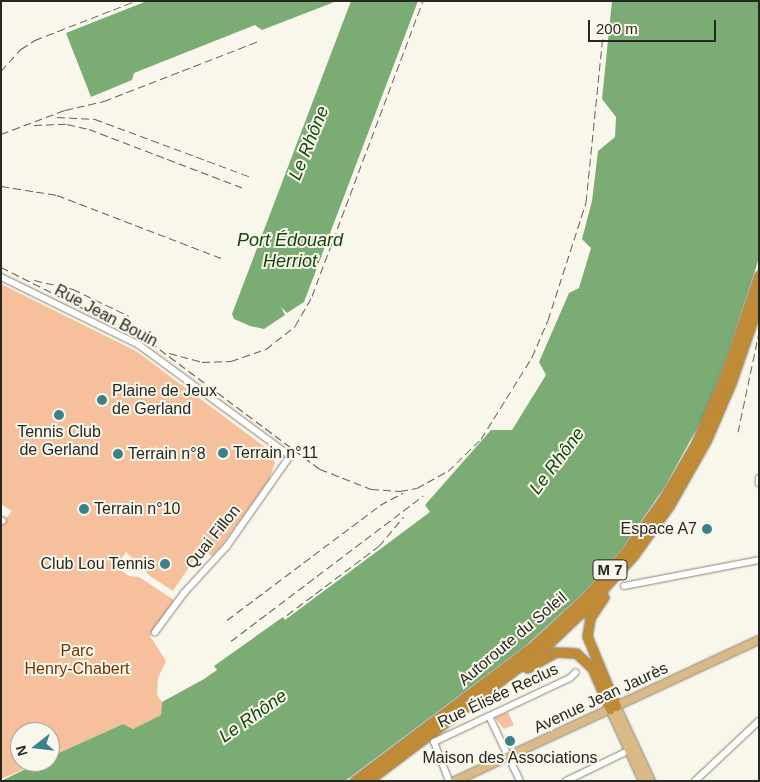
<!DOCTYPE html>
<meta charset="utf-8">
<style>
body{margin:0}
#map{position:relative;width:760px;height:782px;overflow:hidden;background:#f9f7eb;font-family:Arial,sans-serif}
div>[style]{position:absolute}
[style*='--x']{left:calc(var(--x)*1px);top:calc(var(--y)*1px);width:calc(var(--w)*1px);rotate:calc(var(--a)*1deg)}
.green>*{inset:0;background:#f6c09d}
.water>*{inset:0;background:#7bac74}
.roads{filter:drop-shadow(0 0 1px #848278) drop-shadow(0 0 1px #848278)}
.minor>*{height:6px;margin:-3px;padding:0 3px;transform-origin:3px;border-radius:3px;background:#fff}
.major>*{height:8px;margin:-4px;padding:0 4px;transform-origin:4px;border-radius:4px;background:#d9b986}
.highway>*{height:9px;margin:-4.5px;padding:0 4.5px;transform-origin:4.5px;border-radius:4.5px;background:#bf8b36}
.rail>*{height:1px;margin-top:-0.5px;transform-origin:0;background:repeating-linear-gradient(90deg,#63625c 0 8px,transparent 0 12px)}
.dots>*{width:14px;height:14px;translate:-50% -50%;box-sizing:border-box;border:2px solid #f9f7eb;border-radius:50%}
span{translate:-50% -50%;white-space:nowrap;text-align:center;line-height:1.15;-webkit-text-stroke:4px #f9f7eb;paint-order:stroke}
.shield-label span{padding:1px 4px;background:#f9f7eb;border:1px solid;border-radius:4px;-webkit-text-stroke-width:0}
.shield-label{font-size:15px;color:#272723;font-weight:700}
.street-label{font-size:16px;color:#272723}
.poi-label{font-size:16px;color:#272723}
.left{translate:0 -50%;text-align:left}
.right{translate:-100% -50%;text-align:right}
.park-label{font-size:16px;color:#6f3500}
.water-label{font-size:18px;color:#12450b;font-style:italic}
.frame{position:absolute;inset:0;border:2px solid #272723;pointer-events:none}
.north{position:absolute;left:10px;top:722px;width:50px;height:50px;box-sizing:border-box;background:#f9f7eb;border:1px solid #a5a49b;border-radius:50%;rotate:254deg;font-size:14px;font-weight:700;line-height:20px;text-align:center;color:#272723}
.north::after{content:'';display:block;margin:auto;width:18px;height:22px;background:#3a818a;clip-path:polygon(50% 0,100% 100%,50% 72%,0 100%)}
.scale{position:absolute;left:588px;top:20px;width:128px;height:22px;box-sizing:border-box;border:2px solid #272723;border-top:0;padding-left:6px;font-size:15px;line-height:18px;white-space:nowrap;color:#272723;-webkit-text-stroke:4px #f9f7eb;paint-order:stroke}
</style>
<div id="map">
<div class="green">
<i style="clip-path:polygon(1px 284px,136px 351px,269px 450px,275px 463px,269px 480px,223px 544px,212px 556px,201px 549px,173px 591px,151px 577px,126px 552px,119px 562px,114px 559px,111px 564px,129px 576px,139px 577px,174px 600px,150px 636px,166px 661px,158px 678px,157px 695px,162px 702px,161px 715px,133px 729px,123px 724px,50px 757px,50px 732px,20px 732px,20px 762px,40px 762px,1px 779px,1px 524px,12px 511px,1px 504px)"></i>
<i style="clip-path:polygon(508px 712px,514px 725px,504px 729px,495px 718px)"></i>
</div>
<div class="water">
<i style="clip-path:polygon(147px 1px,337px 1px,262px 30px,255px 25px,134px 73px,132px 80px,91px 97px,66px 33px)"></i>
<i style="clip-path:polygon(351px 1px,418px 1px,304px 302px,287px 313px,281px 307px,285px 315px,264px 329px,250px 326px,234px 319px,232px 314px)"></i>
<i style="clip-path:polygon(612px 1px,759px 1px,759px 258px,723px 368px,701px 421px,664px 488px,620px 551px,582px 594px,525px 646px,345px 781px,1px 781px,40px 762px,50px 762px,50px 757px,123px 724px,133px 729px,161px 715px,162px 702px,204px 679px,217px 670px,214px 666px,283px 617px,285px 620px,430px 512px,425px 505px,491px 430px,512px 430px,546px 375px,539px 362px,569px 293px,579px 288px,591px 248px,582px 239px,592px 201px,598px 151px,615px 137px,616px 117px,602px 99px)"></i>
</div>
<div class="roads">
<div class="minor">
<i style="--x:1;--y:277;--w:154;--a:26.2"></i>
<i style="--x:139;--y:345;--w:187;--a:36.3"></i>
<i style="--x:290;--y:456;--w:110;--a:125"></i>
<i style="--x:227;--y:546;--w:64;--a:132.5"></i>
<i style="--x:184;--y:593;--w:49;--a:126.6"></i>
<i style="--x:759;--y:478;--w:5;--a:90"></i>
<i style="--x:1;--y:520;--w:2;--a:27"></i>
<i style="--x:624;--y:586;--w:137;--a:-10.9"></i>
<i style="--x:489;--y:716;--w:72;--a:64.5"></i>
<i style="--x:449;--y:781;--w:42;--a:-111"></i>
<i style="--x:434;--y:742;--w:150;--a:-25.2"></i>
<i style="--x:570;--y:678;--w:8;--a:-45"></i>
<i style="--x:566;--y:781;--w:73;--a:-25.9"></i>
<i style="--x:695;--y:781;--w:88;--a:-43.2"></i>
</div>
<div class="major">
<i style="--x:616;--y:706;--w:83;--a:65"></i>
<i style="--x:610;--y:709;--w:79;--a:65.4"></i>
<i style="--x:455;--y:781;--w:335;--a:-24.9"></i>
</div>
<div class="highway">
<i style="--x:604;--y:597;--w:25;--a:124"></i>
<i style="--x:590;--y:618;--w:18;--a:99"></i>
<i style="--x:587;--y:636;--w:76;--a:67.5"></i>
<i style="--x:527;--y:668;--w:33;--a:-29"></i>
<i style="--x:556;--y:652;--w:20;--a:3"></i>
<i style="--x:576;--y:653;--w:22;--a:43"></i>
<i style="--x:592;--y:668;--w:45;--a:66.3"></i>
<i style="--x:354;--y:781;--w:223;--a:-37"></i>
<i style="--x:532;--y:647;--w:72;--a:-42.8"></i>
<i style="--x:585;--y:598;--w:57;--a:-48.5"></i>
<i style="--x:623;--y:555;--w:67;--a:-54.2"></i>
<i style="--x:662;--y:501;--w:65;--a:-59.5"></i>
<i style="--x:695;--y:445;--w:82;--a:-66.9"></i>
<i style="--x:727;--y:370;--w:100;--a:-71.4"></i>
<i style="--x:368;--y:781;--w:221;--a:-37.1"></i>
<i style="--x:544;--y:648;--w:57;--a:-43.6"></i>
<i style="--x:585;--y:609;--w:72;--a:-47.8"></i>
<i style="--x:633;--y:556;--w:62;--a:-54.2"></i>
<i style="--x:669;--y:506;--w:75;--a:-60.4"></i>
<i style="--x:706;--y:441;--w:63;--a:-66.7"></i>
<i style="--x:731;--y:383;--w:86;--a:-70.9"></i>
</div>
</div>
<div class="rail">
<i style="--x:1;--y:71;--w:30;--a:-48"></i>
<i style="--x:21;--y:49;--w:17;--a:-33"></i>
<i style="--x:35;--y:40;--w:107;--a:-21.3"></i>
<i style="--x:57;--y:117;--w:38;--a:3"></i>
<i style="--x:95;--y:119;--w:166;--a:20.4"></i>
<i style="--x:34;--y:125;--w:33;--a:-2"></i>
<i style="--x:67;--y:124;--w:23;--a:13"></i>
<i style="--x:89;--y:129;--w:168;--a:20.9"></i>
<i style="--x:1;--y:134;--w:68;--a:-20.6"></i>
<i style="--x:65;--y:110;--w:40;--a:-13"></i>
<i style="--x:104;--y:101;--w:166;--a:-21.2"></i>
<i style="--x:1;--y:186;--w:57;--a:9.1"></i>
<i style="--x:57;--y:195;--w:176;--a:21"></i>
<i style="--x:1;--y:267;--w:167;--a:26.7"></i>
<i style="--x:150;--y:342;--w:212;--a:36.8"></i>
<i style="--x:320;--y:469;--w:55;--a:21.4"></i>
<i style="--x:371;--y:489;--w:29;--a:4"></i>
<i style="--x:400;--y:491;--w:17;--a:-10"></i>
<i style="--x:417;--y:488;--w:35;--a:-29"></i>
<i style="--x:448;--y:471;--w:46;--a:-44.1"></i>
<i style="--x:481;--y:439;--w:97;--a:-58.1"></i>
<i style="--x:532;--y:357;--w:40;--a:-66.6"></i>
<i style="--x:548;--y:320;--w:124;--a:-72.1"></i>
<i style="--x:586;--y:202;--w:179;--a:-84.2"></i>
<i style="--x:34;--y:280;--w:40;--a:13"></i>
<i style="--x:73;--y:289;--w:62;--a:25.7"></i>
<i style="--x:169;--y:353;--w:34;--a:15"></i>
<i style="--x:202;--y:362;--w:29;--a:-2"></i>
<i style="--x:231;--y:361;--w:37;--a:-19"></i>
<i style="--x:266;--y:349;--w:37;--a:-38"></i>
<i style="--x:295;--y:326;--w:34;--a:-60"></i>
<i style="--x:312;--y:296;--w:315;--a:-69.4"></i>
<i style="--x:738;--y:432;--w:102;--a:-78.1"></i>
<i style="--x:287;--y:615;--w:115;--a:-36.9"></i>
<i style="--x:379;--y:546;--w:38;--a:-50"></i>
<i style="--x:227;--y:620;--w:191;--a:-36.9"></i>
<i style="--x:380;--y:505;--w:26;--a:-28"></i>
<i style="--x:231;--y:641;--w:241;--a:-37.1"></i>
</div>
<div class="dots">
<i style="left:102px;top:400px;background:#3a818a"></i>
<i style="left:59px;top:415px;background:#3a818a"></i>
<i style="left:223px;top:453px;background:#3a818a"></i>
<i style="left:118px;top:454px;background:#3a818a"></i>
<i style="left:84px;top:509px;background:#3a818a"></i>
<i style="left:707px;top:529px;background:#3a818a"></i>
<i style="left:165px;top:564px;background:#3a818a"></i>
<i style="left:510px;top:741px;background:#3a818a"></i>
</div>
<div class="shield-label">
<span style="left:610px;top:570px">M 7</span>
</div>
<div class="street-label">
<span style="left:106px;top:316px;rotate:28deg">Rue Jean Bouin</span>
<span style="left:213px;top:537px;rotate:-51deg">Quai Fillon</span>
<span style="left:513px;top:639px;rotate:-40deg">Autoroute du Soleil</span>
<span style="left:498px;top:696px;rotate:-25deg">Rue Élisée Reclus</span>
<span style="left:601px;top:698px;rotate:-25deg">Avenue Jean Jaurès</span>
</div>
<div class="poi-label">
<span class="left" style="left:112px;top:400px">Plaine de Jeux<br>de Gerland</span>
<span style="left:59px;top:441px">Tennis Club<br>de Gerland</span>
<span class="left" style="left:233px;top:453px">Terrain n°11</span>
<span class="left" style="left:128px;top:454px">Terrain n°8</span>
<span class="left" style="left:94px;top:509px">Terrain n°10</span>
<span class="right" style="left:697px;top:529px">Espace A7</span>
<span class="right" style="left:155px;top:564px">Club Lou Tennis</span>
<span style="left:510px;top:758px">Maison des Associations</span>
</div>
<div class="park-label">
<span style="left:77px;top:660px">Parc<br>Henry-Chabert</span>
</div>
<div class="water-label">
<span style="left:309px;top:143px;rotate:-68deg">Le Rhône</span>
<span style="left:290px;top:251px">Port Édouard<br>Herriot</span>
<span style="left:557px;top:461px;rotate:-53deg">Le Rhône</span>
<span style="left:253px;top:716px;rotate:-35deg">Le Rhône</span>
</div>
<div class="frame"></div>
<div class="north">N</div>
<div class="scale">200 m</div>
</div>
